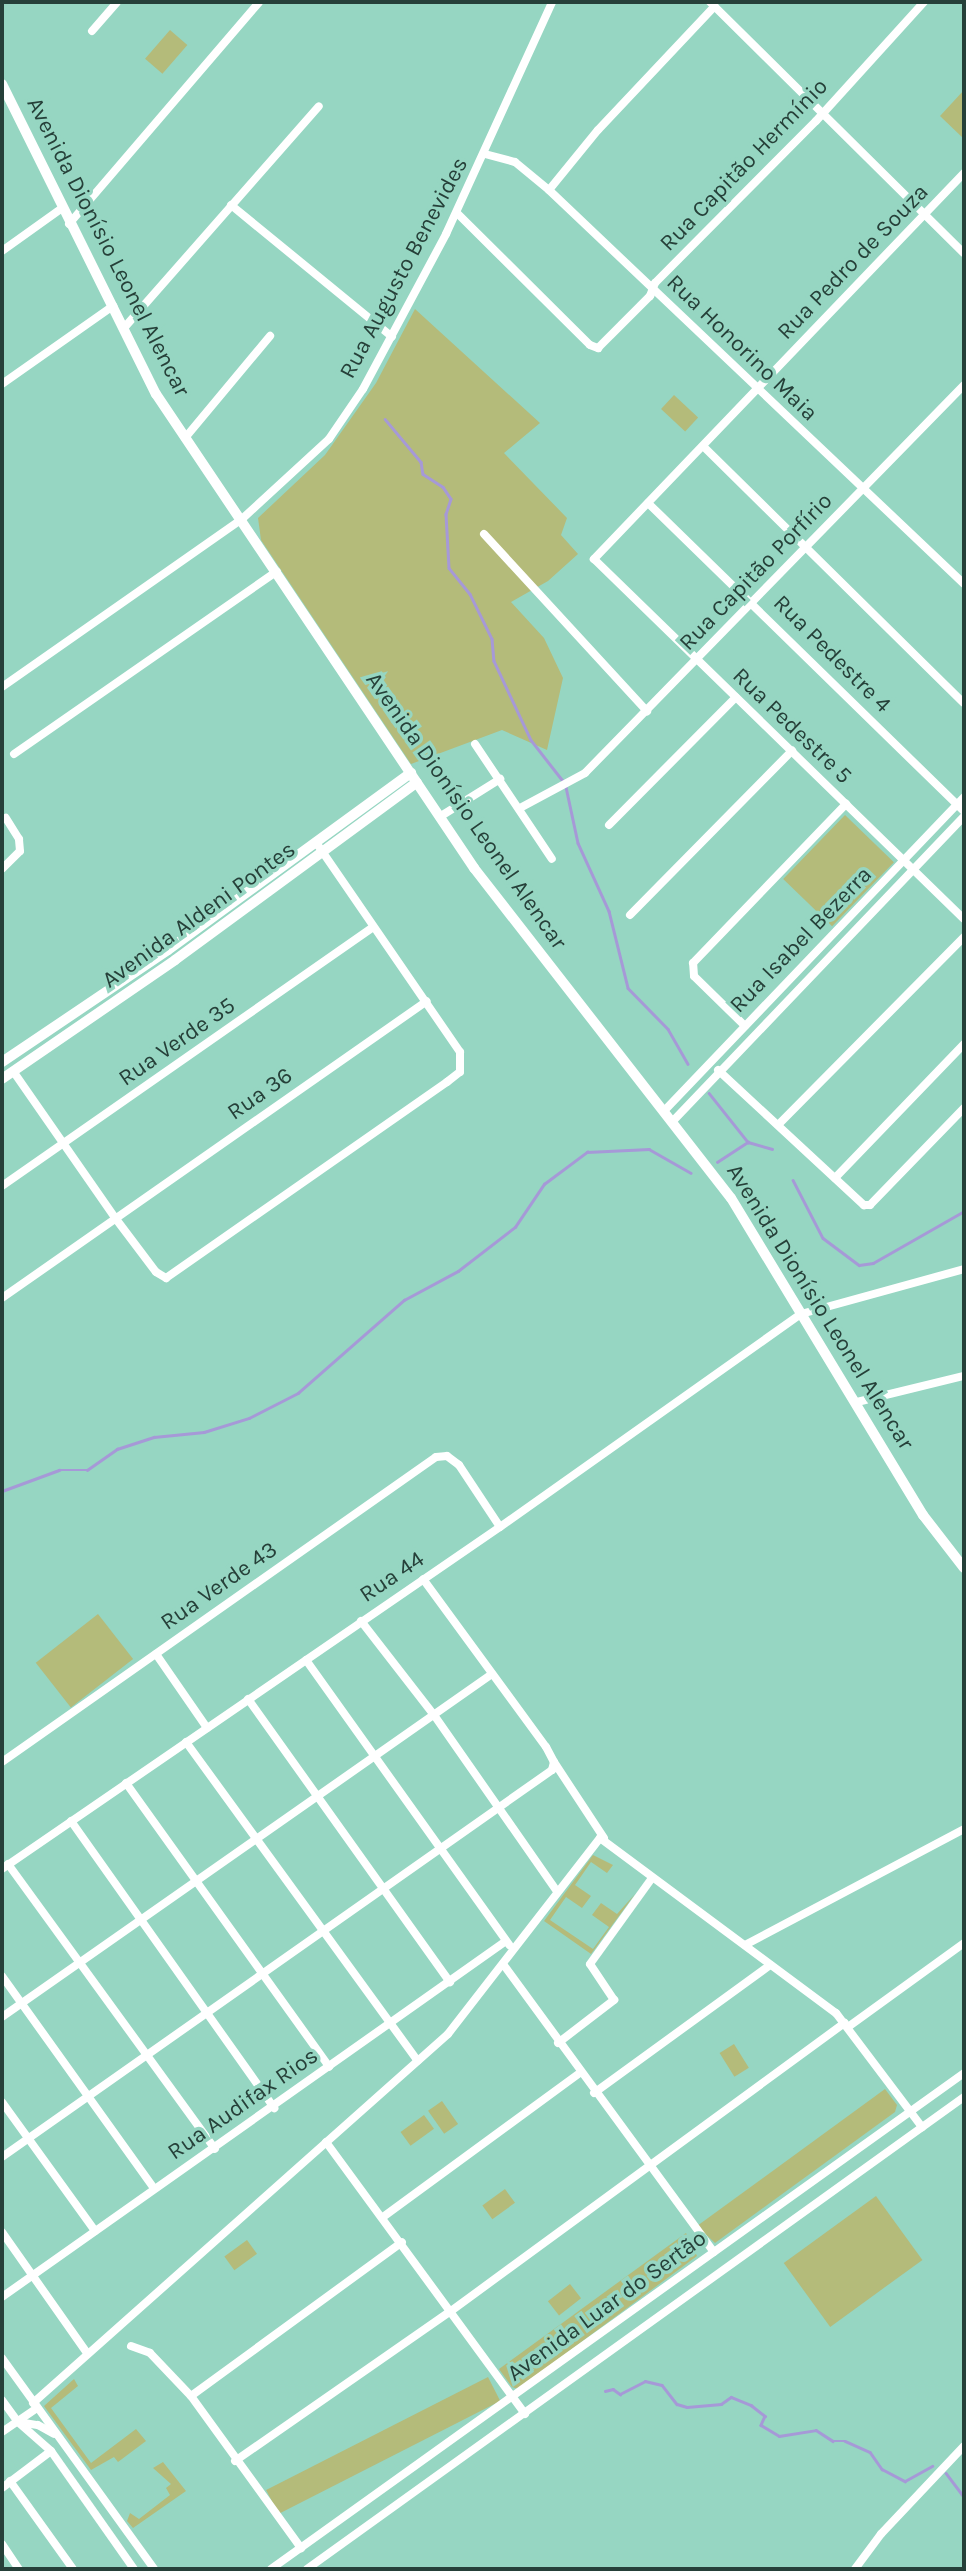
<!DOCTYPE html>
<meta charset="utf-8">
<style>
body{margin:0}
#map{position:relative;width:966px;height:2571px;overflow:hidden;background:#96d6c2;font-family:Karla,sans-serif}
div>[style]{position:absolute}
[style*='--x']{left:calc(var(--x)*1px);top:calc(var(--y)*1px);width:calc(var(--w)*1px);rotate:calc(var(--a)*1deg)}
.green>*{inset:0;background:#b4bb7a;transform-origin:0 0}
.stream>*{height:2.5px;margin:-1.25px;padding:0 1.25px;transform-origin:1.25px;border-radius:1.25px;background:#a699d7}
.street>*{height:8px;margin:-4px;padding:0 4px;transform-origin:4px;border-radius:4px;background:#fff}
.secondary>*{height:10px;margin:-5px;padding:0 5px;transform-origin:5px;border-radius:5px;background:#fff}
span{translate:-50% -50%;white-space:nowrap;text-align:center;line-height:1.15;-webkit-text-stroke:7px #96d6c2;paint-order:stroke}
.street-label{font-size:23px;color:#264039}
.frame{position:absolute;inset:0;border:4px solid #264039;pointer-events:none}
</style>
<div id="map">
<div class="green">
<i style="left:170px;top:30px;width:23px;height:38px;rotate:41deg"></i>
<i style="clip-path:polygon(964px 90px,964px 139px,940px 116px)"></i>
<i style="clip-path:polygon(415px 309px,540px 423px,504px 453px,567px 518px,561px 535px,578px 554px,548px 581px,511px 602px,544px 638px,563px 678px,547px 750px,502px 730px,411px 764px,261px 540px,258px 518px,325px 455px,376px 383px)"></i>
<i style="left:674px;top:395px;width:33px;height:19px;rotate:43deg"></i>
<i style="left:845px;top:815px;width:68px;height:89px;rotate:44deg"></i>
<i style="left:98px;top:1614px;width:57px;height:79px;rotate:52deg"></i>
<i style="clip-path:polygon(593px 1855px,613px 1865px,607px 1873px,591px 1862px,575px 1885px,591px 1896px,582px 1908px,566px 1897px,550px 1920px,593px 1949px,609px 1927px,592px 1915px,601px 1903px,617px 1914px,635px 1894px,591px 1954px,544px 1921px)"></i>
<i style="left:734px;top:2044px;width:28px;height:17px;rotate:58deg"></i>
<i style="clip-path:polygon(885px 2089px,897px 2105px,895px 2112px,715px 2243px,697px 2226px)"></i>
<i style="left:442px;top:2101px;width:28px;height:17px;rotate:55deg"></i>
<i style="left:424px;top:2115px;width:17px;height:29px;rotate:54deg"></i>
<i style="left:505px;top:2189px;width:17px;height:28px;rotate:54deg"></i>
<i style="left:876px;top:2196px;width:79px;height:114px;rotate:54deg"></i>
<i style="clip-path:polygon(686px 2233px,697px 2256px,518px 2389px,512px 2387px,499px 2369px)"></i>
<i style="left:247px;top:2240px;width:17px;height:28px;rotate:54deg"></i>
<i style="left:570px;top:2284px;width:18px;height:28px;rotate:52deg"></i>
<i style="left:488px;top:2377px;width:27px;height:249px;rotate:63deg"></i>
<i style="clip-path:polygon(74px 2379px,78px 2386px,51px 2408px,91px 2463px,136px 2429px,146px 2441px,118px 2462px,114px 2457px,91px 2470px,44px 2406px)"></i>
<i style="clip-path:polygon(163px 2462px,186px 2491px,133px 2528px,127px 2521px,130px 2513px,139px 2519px,170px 2495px,166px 2488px,171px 2484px,153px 2468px)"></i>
</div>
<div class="stream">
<i style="--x:385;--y:419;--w:56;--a:50.1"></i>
<i style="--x:421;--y:462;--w:12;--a:81"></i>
<i style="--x:423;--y:474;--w:24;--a:33"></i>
<i style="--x:443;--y:487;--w:14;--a:56"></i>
<i style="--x:451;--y:499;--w:16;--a:108"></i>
<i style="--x:446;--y:514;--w:54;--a:86.8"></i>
<i style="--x:449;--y:568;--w:33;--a:51"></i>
<i style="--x:470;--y:594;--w:50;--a:63.9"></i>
<i style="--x:492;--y:639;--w:22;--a:85"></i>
<i style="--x:494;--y:661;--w:87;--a:64.9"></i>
<i style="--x:531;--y:740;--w:52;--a:52"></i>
<i style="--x:566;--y:787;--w:57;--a:77.9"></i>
<i style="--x:578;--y:843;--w:75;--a:65.5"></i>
<i style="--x:609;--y:911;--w:79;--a:76.1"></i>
<i style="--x:628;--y:988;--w:57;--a:45.7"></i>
<i style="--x:668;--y:1029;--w:40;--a:60.3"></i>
<i style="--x:709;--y:1093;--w:63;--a:51.5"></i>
<i style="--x:717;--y:1162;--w:37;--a:-33"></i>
<i style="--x:748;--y:1142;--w:25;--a:16"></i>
<i style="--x:793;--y:1180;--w:65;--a:62.7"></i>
<i style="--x:823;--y:1238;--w:45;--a:36.9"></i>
<i style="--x:859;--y:1265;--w:14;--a:-8"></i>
<i style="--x:873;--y:1263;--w:105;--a:-29.7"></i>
<i style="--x:2;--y:1491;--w:61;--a:-20.2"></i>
<i style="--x:59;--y:1470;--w:28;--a:0"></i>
<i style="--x:87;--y:1470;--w:37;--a:-35"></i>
<i style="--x:117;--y:1449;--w:39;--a:-18"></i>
<i style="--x:154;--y:1437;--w:50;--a:-5.7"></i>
<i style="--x:204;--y:1432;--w:47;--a:-17.3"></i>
<i style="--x:249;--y:1418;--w:55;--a:-27"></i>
<i style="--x:298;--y:1393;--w:141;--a:-41.3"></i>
<i style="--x:404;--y:1300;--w:61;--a:-28.2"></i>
<i style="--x:458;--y:1271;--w:72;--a:-37.7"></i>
<i style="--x:515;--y:1227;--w:52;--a:-56"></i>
<i style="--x:544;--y:1184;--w:54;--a:-36.7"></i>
<i style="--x:587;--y:1152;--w:62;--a:-2.8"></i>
<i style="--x:649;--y:1149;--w:48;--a:29.7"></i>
<i style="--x:605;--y:2391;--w:8;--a:-14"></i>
<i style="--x:613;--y:2389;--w:9;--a:36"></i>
<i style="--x:620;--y:2394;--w:28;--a:-27"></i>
<i style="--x:645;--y:2381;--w:17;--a:13"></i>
<i style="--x:662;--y:2385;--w:24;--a:52"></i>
<i style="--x:677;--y:2404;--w:10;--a:17"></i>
<i style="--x:687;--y:2407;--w:34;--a:-5"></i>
<i style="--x:721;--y:2404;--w:12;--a:-35"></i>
<i style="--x:731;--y:2397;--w:22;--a:22"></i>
<i style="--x:751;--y:2405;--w:18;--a:38"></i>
<i style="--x:765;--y:2416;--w:10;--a:114"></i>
<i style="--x:761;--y:2425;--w:21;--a:31"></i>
<i style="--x:779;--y:2436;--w:37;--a:-9"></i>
<i style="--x:816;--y:2430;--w:20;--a:33"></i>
<i style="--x:833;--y:2441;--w:12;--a:0"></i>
<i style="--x:845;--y:2441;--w:27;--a:24"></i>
<i style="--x:870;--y:2452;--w:21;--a:55"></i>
<i style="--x:882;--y:2469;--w:26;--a:28"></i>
<i style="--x:905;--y:2481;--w:31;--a:-29"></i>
<i style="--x:946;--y:2473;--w:30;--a:53"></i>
</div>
<div class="street">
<i style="--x:710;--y:2;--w:357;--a:44.7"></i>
<i style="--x:92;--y:31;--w:38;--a:-49"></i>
<i style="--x:485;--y:154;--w:31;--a:15"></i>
<i style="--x:515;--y:162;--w:44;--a:39.5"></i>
<i style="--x:549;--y:190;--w:572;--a:43.51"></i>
<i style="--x:964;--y:173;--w:535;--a:133.79"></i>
<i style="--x:594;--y:559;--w:516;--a:44.22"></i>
<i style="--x:549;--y:190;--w:77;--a:-50.8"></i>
<i style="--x:598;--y:130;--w:170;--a:-46.7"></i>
<i style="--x:231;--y:205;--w:208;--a:39.3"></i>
<i style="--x:457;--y:213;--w:187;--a:44.8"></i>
<i style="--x:590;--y:345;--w:9;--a:21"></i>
<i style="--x:598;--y:348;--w:74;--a:-45"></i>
<i style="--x:650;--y:296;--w:14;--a:-69"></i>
<i style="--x:655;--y:283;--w:228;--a:-45.2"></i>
<i style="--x:816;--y:121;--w:161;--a:-47.8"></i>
<i style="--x:69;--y:224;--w:292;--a:-49.4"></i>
<i style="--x:2;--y:251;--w:74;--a:-35.6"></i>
<i style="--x:124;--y:328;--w:295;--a:-48.7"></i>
<i style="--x:2;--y:384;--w:136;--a:-35.1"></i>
<i style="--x:185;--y:438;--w:133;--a:-50.2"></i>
<i style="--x:703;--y:446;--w:366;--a:44.6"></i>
<i style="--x:648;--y:503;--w:441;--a:44.3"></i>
<i style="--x:484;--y:534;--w:241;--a:47.4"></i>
<i style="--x:2;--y:687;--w:293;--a:-35"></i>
<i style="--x:242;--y:519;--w:118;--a:-42.6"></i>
<i style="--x:329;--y:439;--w:60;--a:-55.8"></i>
<i style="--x:363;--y:389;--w:176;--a:-61.8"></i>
<i style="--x:446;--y:234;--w:255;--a:-65.4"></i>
<i style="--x:475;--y:744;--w:138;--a:56.2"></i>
<i style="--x:14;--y:754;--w:320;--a:-34.8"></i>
<i style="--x:520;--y:808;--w:74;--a:-28.3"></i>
<i style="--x:585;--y:773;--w:542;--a:-45.67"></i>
<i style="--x:441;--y:816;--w:70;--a:-32.1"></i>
<i style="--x:609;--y:825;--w:180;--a:-45.2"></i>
<i style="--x:2;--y:869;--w:25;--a:-45"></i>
<i style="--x:20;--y:851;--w:12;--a:-95"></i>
<i style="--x:19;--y:839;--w:25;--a:-122"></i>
<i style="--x:630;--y:915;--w:231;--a:-45.4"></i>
<i style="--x:745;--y:1026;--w:71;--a:-135.6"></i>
<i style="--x:694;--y:976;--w:13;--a:-94"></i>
<i style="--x:693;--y:963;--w:221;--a:-46.1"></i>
<i style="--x:718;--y:1070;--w:199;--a:42.8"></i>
<i style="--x:864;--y:1205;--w:6;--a:0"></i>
<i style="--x:870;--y:1205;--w:135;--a:-45.9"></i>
<i style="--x:13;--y:1071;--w:180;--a:55.2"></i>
<i style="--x:116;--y:1219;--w:66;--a:53"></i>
<i style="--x:156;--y:1272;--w:12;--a:31"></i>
<i style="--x:166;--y:1278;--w:343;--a:-34.9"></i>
<i style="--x:447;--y:1082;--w:16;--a:-38"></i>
<i style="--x:460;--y:1072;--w:20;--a:-90"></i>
<i style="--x:460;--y:1052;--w:252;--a:-124.5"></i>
<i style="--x:665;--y:1110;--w:433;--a:-46.3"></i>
<i style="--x:673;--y:1121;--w:421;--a:-46.3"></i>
<i style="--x:778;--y:1125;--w:264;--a:-45.3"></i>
<i style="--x:835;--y:1178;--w:186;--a:-46.1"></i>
<i style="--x:2;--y:1186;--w:452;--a:-34.9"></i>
<i style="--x:2;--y:1298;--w:518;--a:-34.95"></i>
<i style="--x:857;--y:1402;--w:110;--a:-13.7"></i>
<i style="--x:361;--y:1621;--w:119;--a:52.2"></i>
<i style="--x:434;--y:1715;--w:213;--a:55.1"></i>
<i style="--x:156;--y:1654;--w:90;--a:55.4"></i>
<i style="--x:306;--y:1660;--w:350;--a:54.5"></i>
<i style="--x:248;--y:1699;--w:348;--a:54.5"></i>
<i style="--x:186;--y:1742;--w:394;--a:54"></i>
<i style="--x:2;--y:1762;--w:530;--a:-35.1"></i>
<i style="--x:436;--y:1457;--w:11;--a:-5"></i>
<i style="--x:447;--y:1456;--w:15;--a:37"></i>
<i style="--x:459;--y:1465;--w:74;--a:56.5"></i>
<i style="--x:554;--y:1762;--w:91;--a:56.7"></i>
<i style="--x:126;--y:1783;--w:349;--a:54.4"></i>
<i style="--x:71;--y:1821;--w:352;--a:54.7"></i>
<i style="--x:8;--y:1864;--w:352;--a:54"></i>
<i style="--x:2;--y:1869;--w:604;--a:-34.48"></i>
<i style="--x:500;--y:1527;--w:369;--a:-35.3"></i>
<i style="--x:801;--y:1314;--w:169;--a:-15.4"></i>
<i style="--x:745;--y:1945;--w:248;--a:-27.9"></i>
<i style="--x:503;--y:1964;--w:357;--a:53.8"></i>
<i style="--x:2;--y:1976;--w:261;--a:54.4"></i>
<i style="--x:2;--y:2017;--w:598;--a:-34.99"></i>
<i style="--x:848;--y:2027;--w:143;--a:-35.9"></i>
<i style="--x:558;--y:2043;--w:71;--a:-37.5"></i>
<i style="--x:614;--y:2000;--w:43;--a:-123.7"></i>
<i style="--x:590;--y:1964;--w:106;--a:-54.2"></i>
<i style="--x:594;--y:2093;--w:218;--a:-36"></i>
<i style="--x:2;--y:2102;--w:159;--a:54.2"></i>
<i style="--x:326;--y:2142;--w:337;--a:53.8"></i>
<i style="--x:2;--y:2157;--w:673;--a:-35.13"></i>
<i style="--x:552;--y:1770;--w:8;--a:-76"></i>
<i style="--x:554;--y:1762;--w:17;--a:-118"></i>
<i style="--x:546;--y:1747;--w:208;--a:-126.2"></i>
<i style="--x:383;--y:2217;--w:244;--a:-36.2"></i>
<i style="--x:2;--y:2232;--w:148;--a:54.9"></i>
<i style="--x:2;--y:2297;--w:617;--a:-35.24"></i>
<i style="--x:131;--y:2346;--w:20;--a:20"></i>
<i style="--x:150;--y:2353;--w:59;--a:46.4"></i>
<i style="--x:191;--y:2396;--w:188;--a:54.1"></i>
<i style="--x:2;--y:2358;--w:260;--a:54.2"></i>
<i style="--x:191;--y:2396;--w:261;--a:-36.1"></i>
<i style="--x:2;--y:2400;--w:27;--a:54"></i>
<i style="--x:18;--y:2422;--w:44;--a:41.3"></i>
<i style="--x:51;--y:2451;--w:144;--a:54.9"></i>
<i style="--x:33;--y:2403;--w:555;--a:-41.64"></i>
<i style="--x:448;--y:2034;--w:248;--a:-52.2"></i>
<i style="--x:600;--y:1838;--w:294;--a:36.6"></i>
<i style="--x:836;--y:2013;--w:143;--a:53"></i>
<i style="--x:18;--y:2422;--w:20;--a:9"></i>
<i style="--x:38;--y:2425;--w:18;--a:29"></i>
<i style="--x:2;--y:2432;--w:42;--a:-34.4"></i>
<i style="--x:235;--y:2461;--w:263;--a:-34.8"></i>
<i style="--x:451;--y:2311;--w:488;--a:-36.2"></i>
<i style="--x:10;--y:2481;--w:108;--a:54.4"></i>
<i style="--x:2;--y:2488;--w:61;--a:-37.1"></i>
<i style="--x:2;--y:2544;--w:30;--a:56"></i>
<i style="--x:271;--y:2569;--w:852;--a:-35.59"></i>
<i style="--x:307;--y:2569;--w:809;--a:-35.69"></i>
<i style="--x:855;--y:2569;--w:44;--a:-53.4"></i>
<i style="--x:881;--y:2534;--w:121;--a:-46.7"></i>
</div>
<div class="secondary">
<i style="--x:2;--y:84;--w:346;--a:63.6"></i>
<i style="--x:156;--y:394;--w:571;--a:56.14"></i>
<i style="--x:474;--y:868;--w:418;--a:52.1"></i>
<i style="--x:731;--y:1198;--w:371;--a:58.8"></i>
<i style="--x:923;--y:1515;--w:67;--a:52.3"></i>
<i style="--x:2;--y:1062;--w:200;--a:-34"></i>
<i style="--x:168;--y:950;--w:301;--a:-36.1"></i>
<i style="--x:2;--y:1079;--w:210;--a:-34.5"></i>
<i style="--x:175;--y:960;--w:300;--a:-36.3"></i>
</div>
<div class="street-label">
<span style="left:744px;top:165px;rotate:-46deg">Rua Capitão Hermínio</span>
<span style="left:108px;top:247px;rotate:63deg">Avenida Dionísio Leonel Alencar</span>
<span style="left:853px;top:262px;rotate:-46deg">Rua Pedro de Souza</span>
<span style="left:404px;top:268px;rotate:-62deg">Rua Augusto Benevides</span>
<span style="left:742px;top:348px;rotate:44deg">Rua Honorino Maia</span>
<span style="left:756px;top:572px;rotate:-46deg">Rua Capitão Porfírio</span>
<span style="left:832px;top:654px;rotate:45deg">Rua Pedestre 4</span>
<span style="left:792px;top:726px;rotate:44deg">Rua Pedestre 5</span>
<span style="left:466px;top:811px;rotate:55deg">Avenida Dionísio Leonel Alencar</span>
<span style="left:199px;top:915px;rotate:-36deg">Avenida Aldeni Pontes</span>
<span style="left:801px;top:940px;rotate:-46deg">Rua Isabel Bezerra</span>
<span style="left:177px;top:1042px;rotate:-35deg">Rua Verde 35</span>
<span style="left:260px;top:1094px;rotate:-35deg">Rua 36</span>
<span style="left:820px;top:1307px;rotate:58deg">Avenida Dionísio Leonel Alencar</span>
<span style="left:392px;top:1577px;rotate:-34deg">Rua 44</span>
<span style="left:219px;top:1586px;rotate:-35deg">Rua Verde 43</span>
<span style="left:243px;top:2104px;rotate:-35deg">Rua Audifax Rios</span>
<span style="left:607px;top:2306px;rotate:-36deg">Avenida Luar do Sertão</span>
</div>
<div class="frame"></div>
</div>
